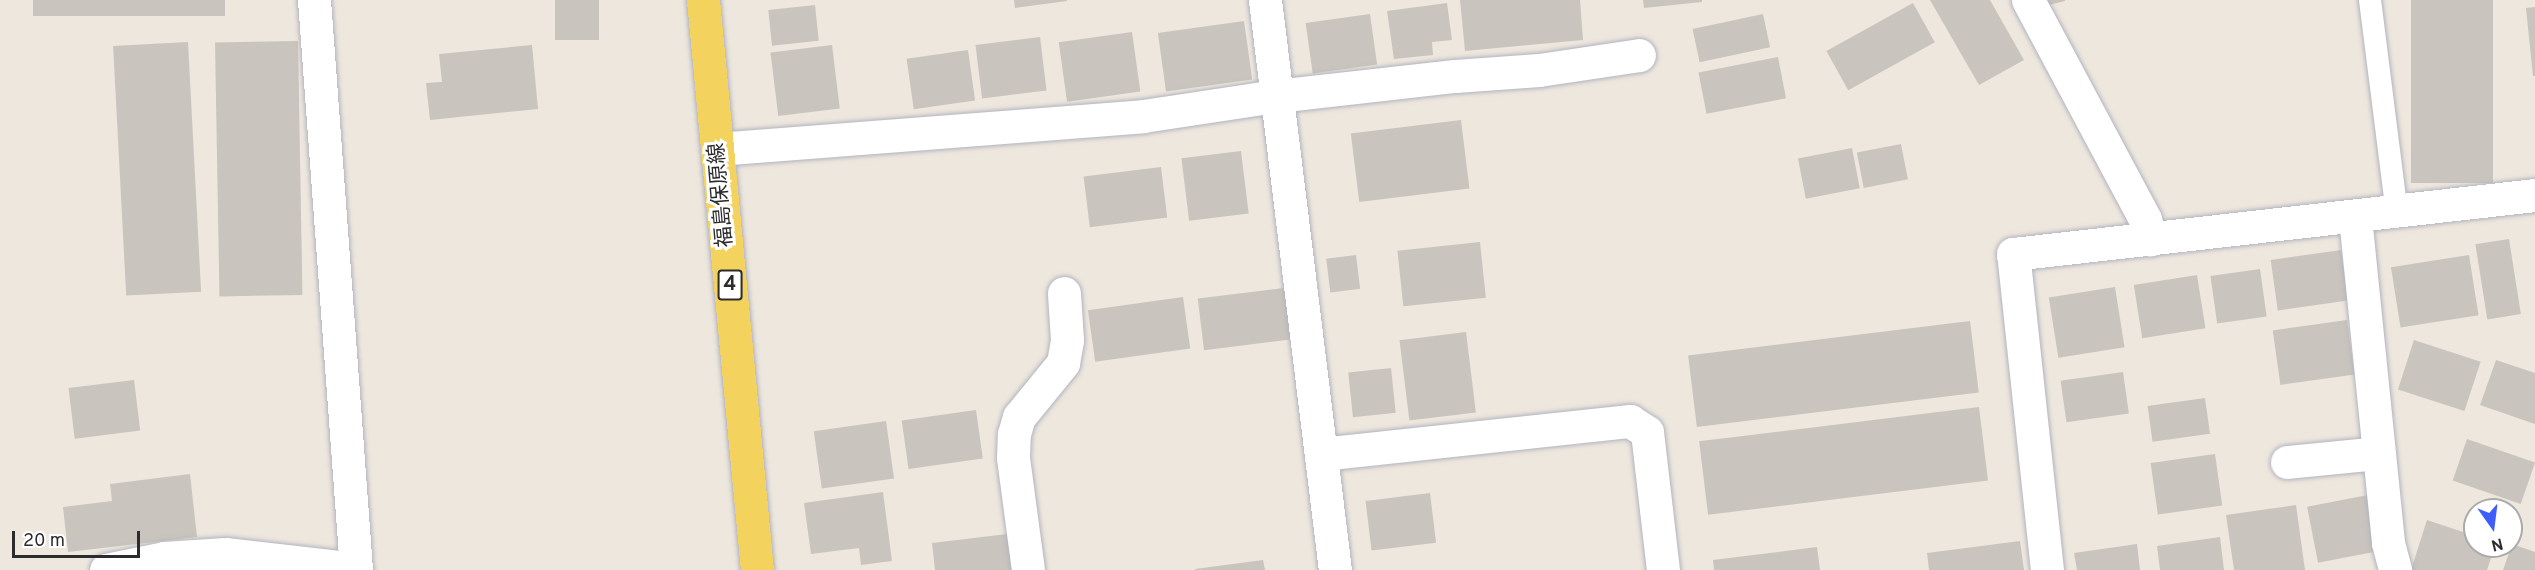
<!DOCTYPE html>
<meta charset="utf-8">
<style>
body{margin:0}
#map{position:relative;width:2535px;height:570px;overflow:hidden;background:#eee7de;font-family:Overpass,"Noto Sans JP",sans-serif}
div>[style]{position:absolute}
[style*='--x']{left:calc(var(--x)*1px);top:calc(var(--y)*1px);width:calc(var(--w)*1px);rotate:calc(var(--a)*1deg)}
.building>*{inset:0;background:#c9c4bd;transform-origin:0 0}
.roads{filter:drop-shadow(0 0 2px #b2b4bf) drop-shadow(0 0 2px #b2b4bf)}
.lane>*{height:22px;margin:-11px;padding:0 11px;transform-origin:11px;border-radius:11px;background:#fff}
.street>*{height:33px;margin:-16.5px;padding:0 16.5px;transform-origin:16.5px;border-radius:16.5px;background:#fff}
.primary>*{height:33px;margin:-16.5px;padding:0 16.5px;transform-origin:16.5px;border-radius:16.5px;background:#f3d25e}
span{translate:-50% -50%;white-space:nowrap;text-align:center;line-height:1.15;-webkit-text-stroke:6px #fff;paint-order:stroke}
.shield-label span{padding:2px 4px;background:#fff;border:2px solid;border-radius:4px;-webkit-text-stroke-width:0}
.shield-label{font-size:20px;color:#2c2c2c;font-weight:700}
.street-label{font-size:21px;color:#2c2c2c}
.north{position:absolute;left:2463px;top:498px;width:60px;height:60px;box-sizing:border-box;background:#fff;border:2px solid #ababab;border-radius:50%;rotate:166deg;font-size:16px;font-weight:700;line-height:24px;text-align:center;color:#2c2c2c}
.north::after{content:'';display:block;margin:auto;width:21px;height:27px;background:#3d5efc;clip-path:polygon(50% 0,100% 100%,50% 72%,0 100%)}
.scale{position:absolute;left:12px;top:531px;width:128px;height:27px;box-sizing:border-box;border:3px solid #2c2c2c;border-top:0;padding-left:8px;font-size:18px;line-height:21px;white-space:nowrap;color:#2c2c2c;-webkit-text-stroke:4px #fff;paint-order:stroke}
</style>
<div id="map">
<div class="building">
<i style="left:33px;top:0;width:192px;height:16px"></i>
<i style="left:555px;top:0;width:44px;height:40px"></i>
<i style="clip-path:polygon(1014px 0,1067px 0,1067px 1px,1015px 8px)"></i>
<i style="clip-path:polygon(1460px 0,1580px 0,1583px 40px,1465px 51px)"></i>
<i style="clip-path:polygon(1643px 0,1702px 0,1702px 2px,1644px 8px)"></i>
<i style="clip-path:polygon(1930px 0,1990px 0,2024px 60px,1979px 85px)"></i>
<i style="clip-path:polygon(2044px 0,2065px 0,2065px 1px,2045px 6px)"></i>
<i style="left:2411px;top:0;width:82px;height:183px"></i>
<i style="clip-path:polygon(1447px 3px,1452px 40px,1432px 42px,1433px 55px,1394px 59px,1387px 11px)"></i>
<i style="left:1913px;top:3px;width:45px;height:99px;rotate:61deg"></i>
<i style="left:815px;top:5px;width:36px;height:47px;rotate:84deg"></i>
<i style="clip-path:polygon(2535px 7px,2535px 76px,2533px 76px,2526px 8px)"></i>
<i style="left:1370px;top:14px;width:51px;height:65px;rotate:82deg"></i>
<i style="left:1763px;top:14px;width:34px;height:72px;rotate:78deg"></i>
<i style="left:1244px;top:21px;width:59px;height:87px;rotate:82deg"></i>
<i style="left:1132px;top:32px;width:60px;height:74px;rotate:82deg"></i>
<i style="left:1040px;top:37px;width:54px;height:65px;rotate:83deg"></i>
<i style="left:298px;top:41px;width:254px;height:83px;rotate:89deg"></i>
<i style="left:188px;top:42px;width:250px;height:75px;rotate:87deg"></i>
<i style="clip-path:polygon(532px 45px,538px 109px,430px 120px,426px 83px,442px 82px,439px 54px)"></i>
<i style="left:832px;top:45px;width:64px;height:62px;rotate:83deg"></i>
<i style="left:968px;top:50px;width:51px;height:62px;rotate:82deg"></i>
<i style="left:1778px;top:57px;width:42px;height:81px;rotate:79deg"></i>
<i style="left:1461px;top:120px;width:69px;height:111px;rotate:83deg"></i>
<i style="left:1901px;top:144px;width:36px;height:45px;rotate:79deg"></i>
<i style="left:1852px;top:148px;width:41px;height:55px;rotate:79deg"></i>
<i style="left:1241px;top:151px;width:63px;height:60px;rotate:83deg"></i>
<i style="left:1161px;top:167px;width:51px;height:78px;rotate:83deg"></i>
<i style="left:2509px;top:239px;width:76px;height:34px;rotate:81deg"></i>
<i style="left:1480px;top:242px;width:56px;height:83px;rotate:84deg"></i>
<i style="left:2341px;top:250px;width:51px;height:71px;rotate:82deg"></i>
<i style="left:1356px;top:255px;width:34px;height:30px;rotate:83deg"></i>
<i style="left:2469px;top:255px;width:61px;height:79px;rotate:81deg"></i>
<i style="left:2260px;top:269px;width:48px;height:50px;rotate:82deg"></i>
<i style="left:2197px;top:275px;width:54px;height:64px;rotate:81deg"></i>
<i style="left:1292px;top:287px;width:52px;height:95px;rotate:83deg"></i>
<i style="left:2115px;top:287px;width:61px;height:67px;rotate:81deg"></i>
<i style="left:1183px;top:297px;width:52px;height:96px;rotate:82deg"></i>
<i style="left:2347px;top:320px;width:55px;height:75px;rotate:82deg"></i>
<i style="left:1970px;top:321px;width:72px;height:284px;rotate:83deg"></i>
<i style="left:1466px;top:332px;width:81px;height:67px;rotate:83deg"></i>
<i style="left:2414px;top:340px;width:70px;height:52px;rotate:18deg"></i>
<i style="clip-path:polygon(2496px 360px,2535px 373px,2535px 424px,2480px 405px)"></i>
<i style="left:1391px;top:368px;width:45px;height:43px;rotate:84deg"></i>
<i style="left:2123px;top:372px;width:42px;height:63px;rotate:82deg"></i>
<i style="left:134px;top:380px;width:51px;height:66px;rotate:83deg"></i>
<i style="left:2205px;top:398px;width:36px;height:58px;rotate:82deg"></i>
<i style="left:1979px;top:407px;width:74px;height:282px;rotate:83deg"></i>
<i style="left:976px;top:410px;width:49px;height:75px;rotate:82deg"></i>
<i style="left:886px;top:421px;width:58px;height:73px;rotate:82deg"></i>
<i style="left:2467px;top:439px;width:72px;height:44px;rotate:19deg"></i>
<i style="left:2215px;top:454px;width:52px;height:65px;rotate:82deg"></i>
<i style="clip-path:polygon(190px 474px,197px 537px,68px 552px,63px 507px,112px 501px,110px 484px)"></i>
<i style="clip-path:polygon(883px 492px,892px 561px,861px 565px,859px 548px,811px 554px,804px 503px)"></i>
<i style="left:1430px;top:493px;width:50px;height:65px;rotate:83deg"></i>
<i style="left:2368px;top:495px;width:57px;height:62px;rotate:79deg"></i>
<i style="clip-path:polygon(2296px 505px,2305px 570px,2234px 570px,2226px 515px)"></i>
<i style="clip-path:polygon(2427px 520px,2475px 536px,2475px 546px,2495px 546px,2487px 570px,2411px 570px)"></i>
<i style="clip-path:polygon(1007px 534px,1012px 570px,935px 570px,932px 543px)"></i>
<i style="clip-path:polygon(2220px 537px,2224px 570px,2160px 570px,2157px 546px)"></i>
<i style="clip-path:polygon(2020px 541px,2024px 570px,1929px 570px,1927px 553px)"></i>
<i style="clip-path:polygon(2137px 544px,2140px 570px,2077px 570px,2074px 553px)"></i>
<i style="clip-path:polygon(2512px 544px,2535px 552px,2535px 570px,2503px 570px)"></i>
<i style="clip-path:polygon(1817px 547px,1820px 570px,1714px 570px,1713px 560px)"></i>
<i style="clip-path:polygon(1263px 560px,1265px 570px,1195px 570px,1195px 569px)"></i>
</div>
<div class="roads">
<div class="lane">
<i style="--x:2370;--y:0;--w:215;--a:82.8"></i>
</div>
<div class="street">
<i style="--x:1265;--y:0;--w:574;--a:83"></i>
<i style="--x:2028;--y:0;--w:248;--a:61.9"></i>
<i style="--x:2145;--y:219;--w:21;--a:76"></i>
<i style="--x:717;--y:149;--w:427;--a:-4.4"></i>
<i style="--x:1143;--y:116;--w:134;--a:-8.6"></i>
<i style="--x:1276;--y:96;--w:180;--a:-6.4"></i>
<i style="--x:1455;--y:76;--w:84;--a:-4.1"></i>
<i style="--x:1539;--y:70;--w:101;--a:-8.5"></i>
<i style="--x:2355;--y:217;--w:328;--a:84.2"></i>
<i style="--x:2388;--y:543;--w:28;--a:75"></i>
<i style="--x:1321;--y:454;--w:311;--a:-6.1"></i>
<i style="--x:1630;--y:421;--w:20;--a:33"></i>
<i style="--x:1647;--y:432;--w:139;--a:83.4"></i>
<i style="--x:2287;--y:462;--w:92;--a:-5.6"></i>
<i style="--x:106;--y:570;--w:59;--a:-11.7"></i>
<i style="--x:164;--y:558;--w:61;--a:-3.8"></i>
<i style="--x:225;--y:554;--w:132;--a:6.5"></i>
<i style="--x:356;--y:569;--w:571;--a:-94.22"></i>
<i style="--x:1028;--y:570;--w:113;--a:-97.6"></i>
<i style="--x:1013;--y:458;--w:24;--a:-88"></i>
<i style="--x:1014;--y:434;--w:18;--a:-74"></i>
<i style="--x:1019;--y:417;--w:70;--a:-50.8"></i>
<i style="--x:1063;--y:363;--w:23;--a:-80"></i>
<i style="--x:1067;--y:340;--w:47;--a:-93.7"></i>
<i style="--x:2047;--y:570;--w:318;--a:-96.1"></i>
<i style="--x:2013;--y:254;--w:525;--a:-6.45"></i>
</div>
<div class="primary">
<i style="--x:703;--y:0;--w:573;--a:84.59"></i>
</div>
</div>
<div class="shield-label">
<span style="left:730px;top:285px">4</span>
</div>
<div class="street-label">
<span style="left:722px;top:195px;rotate:-95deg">福島保原線</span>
</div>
<div class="north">N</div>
<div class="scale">20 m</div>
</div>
